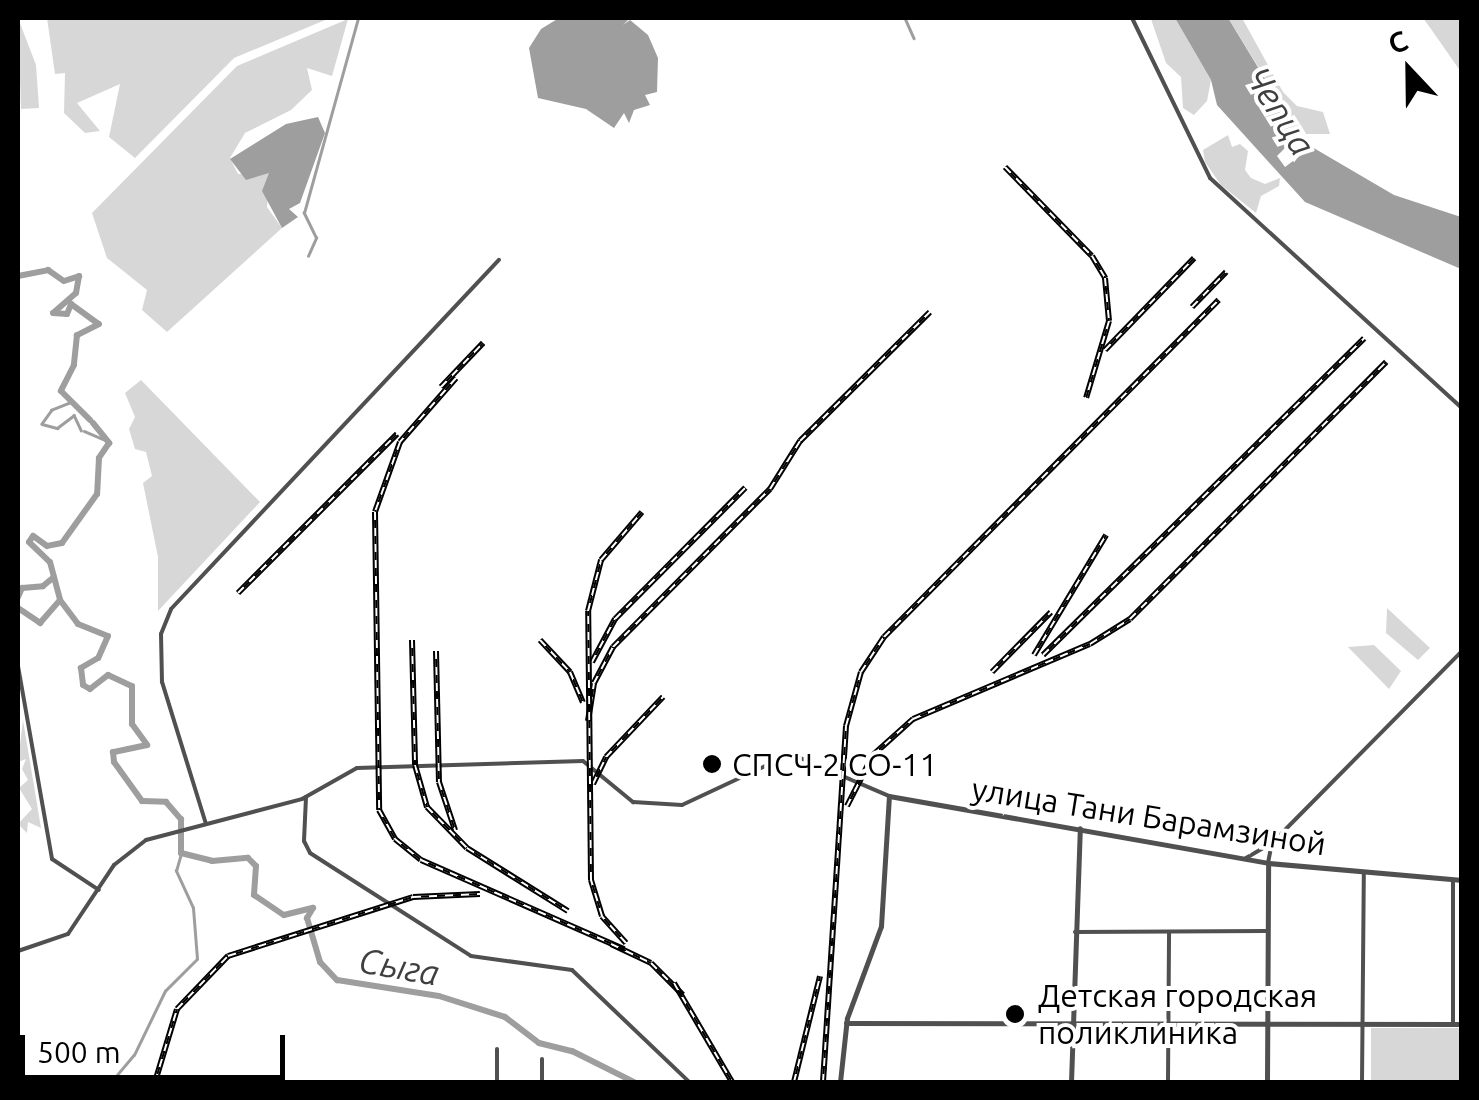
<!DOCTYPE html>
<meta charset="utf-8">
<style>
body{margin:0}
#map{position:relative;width:1479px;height:1100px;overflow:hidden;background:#fff;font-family:Ubuntu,sans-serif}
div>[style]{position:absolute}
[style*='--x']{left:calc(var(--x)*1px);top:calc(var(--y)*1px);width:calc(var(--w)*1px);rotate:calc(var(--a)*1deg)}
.green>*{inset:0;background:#d7d7d7;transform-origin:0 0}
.water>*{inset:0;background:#9e9e9e}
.stream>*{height:2.5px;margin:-1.25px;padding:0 1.25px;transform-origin:1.25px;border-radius:1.25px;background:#9e9e9e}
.river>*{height:6px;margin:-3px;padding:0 3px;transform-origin:3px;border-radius:3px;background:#9e9e9e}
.minor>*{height:4px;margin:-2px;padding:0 2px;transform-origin:2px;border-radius:2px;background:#505050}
.tertiary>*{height:5px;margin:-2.5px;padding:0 2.5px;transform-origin:2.5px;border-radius:2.5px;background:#505050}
.rail>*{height:6px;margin-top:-3px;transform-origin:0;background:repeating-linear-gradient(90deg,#fff 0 8px,#000 0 16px);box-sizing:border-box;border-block:2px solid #000}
.dots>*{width:28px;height:28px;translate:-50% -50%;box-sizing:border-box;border:5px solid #fff;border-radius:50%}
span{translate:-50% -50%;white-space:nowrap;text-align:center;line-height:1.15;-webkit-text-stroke:8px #fff;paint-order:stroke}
.poi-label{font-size:32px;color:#000}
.left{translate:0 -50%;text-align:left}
.street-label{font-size:32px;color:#000}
.water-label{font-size:35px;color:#3f3f3f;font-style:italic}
.frame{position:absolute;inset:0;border:20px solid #000;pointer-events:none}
.north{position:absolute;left:1359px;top:20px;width:100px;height:100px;-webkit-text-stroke:8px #fff;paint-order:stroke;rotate:338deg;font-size:28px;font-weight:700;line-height:40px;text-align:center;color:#000}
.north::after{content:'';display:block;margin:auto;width:35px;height:45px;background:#000;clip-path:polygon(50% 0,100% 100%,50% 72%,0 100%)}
.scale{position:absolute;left:20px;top:1035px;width:265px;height:45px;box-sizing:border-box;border:5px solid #000;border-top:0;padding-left:12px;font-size:30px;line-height:35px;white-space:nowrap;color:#000;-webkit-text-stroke:8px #fff;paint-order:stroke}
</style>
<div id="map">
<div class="green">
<i style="clip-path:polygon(18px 18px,36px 65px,39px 108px,21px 109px)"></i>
<i style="clip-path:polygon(47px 18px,330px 18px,234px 58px,135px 158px,109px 137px,120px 84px,77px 103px,100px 131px,85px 133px,64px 113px,65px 73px,55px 74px)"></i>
<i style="clip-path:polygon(1132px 18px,1175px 18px,1211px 80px,1207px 101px,1194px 115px,1183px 108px,1181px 77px,1166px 63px,1151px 19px)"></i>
<i style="clip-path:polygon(1228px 18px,1242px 18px,1283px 92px,1297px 106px,1323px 112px,1330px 134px,1305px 134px,1294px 124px)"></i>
<i style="clip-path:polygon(1423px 18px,1461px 18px,1461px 72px,1431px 29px)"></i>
<i style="clip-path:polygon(348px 19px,332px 76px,307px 68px,312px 90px,291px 110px,245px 133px,230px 158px,238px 174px,270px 172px,267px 207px,282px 228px,167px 332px,142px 310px,147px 290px,107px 258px,92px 213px,237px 66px)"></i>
<i style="clip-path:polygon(1228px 135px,1232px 147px,1240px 144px,1248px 151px,1245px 170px,1251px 178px,1265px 184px,1280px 178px,1279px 186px,1261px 196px,1256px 213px,1221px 185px,1205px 162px,1203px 150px)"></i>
<i style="clip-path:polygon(141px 380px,260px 502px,158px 611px,158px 557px,143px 483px,152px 476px,146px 452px,135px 449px,129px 429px,135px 417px,125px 393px)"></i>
<i style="clip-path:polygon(1387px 608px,1430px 648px,1418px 660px,1386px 633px)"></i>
<i style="clip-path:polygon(1374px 645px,1401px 671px,1389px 689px,1348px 647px)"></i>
<i style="clip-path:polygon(23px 720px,41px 828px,28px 822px,27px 833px,18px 824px,32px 809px,19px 788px,28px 780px,22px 769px,26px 759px,18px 762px)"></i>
<i style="left:1371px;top:1028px;width:90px;height:54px"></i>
</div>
<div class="water">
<i style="clip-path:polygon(559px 18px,630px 18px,623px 25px,630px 20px,648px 35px,658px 58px,657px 92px,645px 95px,650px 105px,634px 110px,629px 123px,624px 113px,614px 128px,586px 109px,538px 98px,529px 48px,541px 29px)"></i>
<i style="clip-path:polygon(1175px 18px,1228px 18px,1287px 115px,1303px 130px,1277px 156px,1285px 167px,1312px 147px,1394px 195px,1461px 217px,1461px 269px,1305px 202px,1217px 105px,1211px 80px)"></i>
<i style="clip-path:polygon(318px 117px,325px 133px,300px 203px,289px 209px,298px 217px,282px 228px,262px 191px,269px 173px,246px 180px,230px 159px,286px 124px)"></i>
</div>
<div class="stream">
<i style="--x:905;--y:18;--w:22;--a:66"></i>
<i style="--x:308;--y:256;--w:20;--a:-66"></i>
<i style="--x:316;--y:238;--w:28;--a:-116"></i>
<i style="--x:304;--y:213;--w:202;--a:-74.5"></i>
<i style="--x:72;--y:402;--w:22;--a:158"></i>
<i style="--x:52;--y:410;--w:17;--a:126"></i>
<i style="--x:42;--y:424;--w:16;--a:15"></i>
<i style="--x:57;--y:428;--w:21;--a:-37"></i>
<i style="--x:74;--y:415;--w:17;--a:65"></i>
<i style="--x:84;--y:431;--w:23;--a:23"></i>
<i style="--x:111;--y:1082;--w:35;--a:-50"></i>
<i style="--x:134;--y:1055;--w:71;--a:-64.2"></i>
<i style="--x:165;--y:991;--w:45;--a:-45"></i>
<i style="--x:197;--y:959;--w:51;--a:-94.5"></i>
<i style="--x:193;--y:908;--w:41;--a:-114.7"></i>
<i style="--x:176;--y:871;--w:19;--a:-74"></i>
</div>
<div class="river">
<i style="--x:18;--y:276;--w:31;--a:-11"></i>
<i style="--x:48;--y:270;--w:19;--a:35"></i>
<i style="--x:64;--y:281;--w:16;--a:-18"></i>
<i style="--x:79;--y:276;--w:17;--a:100"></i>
<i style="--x:76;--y:293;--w:30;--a:139"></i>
<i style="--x:53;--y:313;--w:14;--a:4"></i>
<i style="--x:67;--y:314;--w:11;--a:-68"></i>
<i style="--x:71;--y:304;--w:34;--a:36"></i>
<i style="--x:99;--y:324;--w:25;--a:153"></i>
<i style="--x:77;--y:335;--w:30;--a:96"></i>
<i style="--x:74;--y:365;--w:29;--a:117"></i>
<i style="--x:61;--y:391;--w:41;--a:45"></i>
<i style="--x:93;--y:423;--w:26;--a:51"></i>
<i style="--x:109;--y:443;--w:18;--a:124"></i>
<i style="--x:99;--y:458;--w:36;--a:93"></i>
<i style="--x:97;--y:494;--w:60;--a:125.5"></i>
<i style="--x:62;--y:543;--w:15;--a:169"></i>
<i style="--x:47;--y:546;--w:17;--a:-144"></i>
<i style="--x:33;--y:536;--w:7;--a:124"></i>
<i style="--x:29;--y:542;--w:29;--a:44"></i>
<i style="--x:50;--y:562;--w:39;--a:75"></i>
<i style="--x:60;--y:600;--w:30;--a:53"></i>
<i style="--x:78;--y:624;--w:32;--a:22"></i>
<i style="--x:108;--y:636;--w:24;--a:114"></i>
<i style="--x:98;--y:658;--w:20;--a:150"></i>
<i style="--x:81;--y:668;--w:17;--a:83"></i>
<i style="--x:83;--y:685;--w:8;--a:30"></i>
<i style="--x:90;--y:689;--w:23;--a:-38"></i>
<i style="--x:108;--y:675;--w:26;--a:25"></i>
<i style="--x:132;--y:686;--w:38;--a:90"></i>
<i style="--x:132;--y:724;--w:26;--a:54"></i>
<i style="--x:147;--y:745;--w:35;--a:168"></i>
<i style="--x:113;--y:752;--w:10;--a:84"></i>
<i style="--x:114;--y:762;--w:48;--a:54.3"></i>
<i style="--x:142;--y:801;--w:24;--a:2"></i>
<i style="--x:166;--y:802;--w:23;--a:49"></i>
<i style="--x:181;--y:819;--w:34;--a:90"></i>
<i style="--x:181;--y:853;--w:32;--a:14"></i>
<i style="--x:212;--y:861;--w:36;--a:-5"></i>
<i style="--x:248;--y:858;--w:11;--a:45"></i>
<i style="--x:256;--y:866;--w:29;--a:94"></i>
<i style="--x:254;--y:895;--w:36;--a:34"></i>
<i style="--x:284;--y:915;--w:30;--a:-14"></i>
<i style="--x:313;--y:908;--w:12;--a:121"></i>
<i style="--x:307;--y:918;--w:46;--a:73.5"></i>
<i style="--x:320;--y:962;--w:25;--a:47"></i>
<i style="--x:337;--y:980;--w:103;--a:8.9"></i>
<i style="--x:439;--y:996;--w:69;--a:17.7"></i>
<i style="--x:505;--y:1017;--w:43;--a:37.4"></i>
<i style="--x:539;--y:1043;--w:34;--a:14"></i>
<i style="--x:572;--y:1051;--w:69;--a:26.6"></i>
<i style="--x:18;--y:597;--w:10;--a:-66"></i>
<i style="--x:22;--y:588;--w:21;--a:-5"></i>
<i style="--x:43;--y:586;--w:14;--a:-39"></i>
<i style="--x:18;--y:608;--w:27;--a:34"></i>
<i style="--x:40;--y:623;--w:30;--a:-49"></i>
</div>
<div class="minor">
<i style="--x:1132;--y:18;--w:178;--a:64"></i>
<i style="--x:1210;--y:178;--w:341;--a:42.4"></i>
<i style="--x:18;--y:666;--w:196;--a:80"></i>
<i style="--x:52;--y:859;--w:56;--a:33.4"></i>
<i style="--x:306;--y:797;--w:44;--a:92.6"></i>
<i style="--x:304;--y:841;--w:13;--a:63"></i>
<i style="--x:310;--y:853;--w:191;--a:32.6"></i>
<i style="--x:471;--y:956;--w:102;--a:7.9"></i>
<i style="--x:572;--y:970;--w:162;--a:43.7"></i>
<i style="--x:206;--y:824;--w:149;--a:-107.2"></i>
<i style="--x:162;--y:682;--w:48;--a:-91.2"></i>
<i style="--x:161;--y:634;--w:27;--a:-68"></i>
<i style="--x:171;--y:609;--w:479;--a:-46.8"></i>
<i style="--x:1246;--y:858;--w:30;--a:-30"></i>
<i style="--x:1268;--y:863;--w:20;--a:-79"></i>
<i style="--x:1272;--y:843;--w:270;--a:-45.3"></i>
<i style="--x:1453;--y:880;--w:144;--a:90"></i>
<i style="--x:1075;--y:932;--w:191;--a:-0.3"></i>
<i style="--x:18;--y:951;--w:53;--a:-18.8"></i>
<i style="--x:68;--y:934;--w:83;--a:-56.3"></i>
<i style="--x:114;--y:865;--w:41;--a:-38"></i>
<i style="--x:146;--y:840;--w:161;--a:-14.7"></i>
<i style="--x:302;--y:799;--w:63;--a:-29.4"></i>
<i style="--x:357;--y:768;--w:226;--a:-1.8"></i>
<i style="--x:583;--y:761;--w:65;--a:39.4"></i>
<i style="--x:633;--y:802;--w:49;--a:3.5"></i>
<i style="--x:682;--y:805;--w:120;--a:-25.1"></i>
<i style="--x:791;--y:754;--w:107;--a:23.2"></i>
<i style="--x:497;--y:1082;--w:33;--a:-90"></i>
<i style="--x:542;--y:1082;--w:23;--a:-90"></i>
<i style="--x:1168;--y:1082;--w:150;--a:-89.6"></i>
<i style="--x:1362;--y:1082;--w:210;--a:-89.5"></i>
</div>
<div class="tertiary">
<i style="--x:846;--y:1023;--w:616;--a:0.09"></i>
<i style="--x:840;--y:1082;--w:64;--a:-83.8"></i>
<i style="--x:847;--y:1018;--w:98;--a:-69.7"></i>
<i style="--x:881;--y:926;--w:130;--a:-86.5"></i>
<i style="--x:889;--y:796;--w:385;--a:10"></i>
<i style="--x:1268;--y:863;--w:195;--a:5"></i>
<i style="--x:1071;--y:1082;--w:254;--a:-88"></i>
<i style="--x:1267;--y:1082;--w:219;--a:-89.7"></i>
</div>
<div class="rail">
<i style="--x:1005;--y:167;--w:124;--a:45.7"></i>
<i style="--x:1092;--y:256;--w:26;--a:59"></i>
<i style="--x:1105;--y:278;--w:43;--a:84.7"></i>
<i style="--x:1109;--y:321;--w:80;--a:106.6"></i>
<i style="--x:1192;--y:307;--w:49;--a:-45.8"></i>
<i style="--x:1105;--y:350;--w:128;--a:-45.9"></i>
<i style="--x:456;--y:378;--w:85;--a:131.2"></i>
<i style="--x:400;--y:442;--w:74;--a:109.7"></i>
<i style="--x:375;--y:512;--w:298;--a:89.2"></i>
<i style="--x:379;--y:810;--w:33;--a:61"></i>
<i style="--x:395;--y:839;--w:33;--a:39"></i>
<i style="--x:421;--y:860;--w:222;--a:23.7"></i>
<i style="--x:441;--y:387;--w:61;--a:-46.3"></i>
<i style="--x:238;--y:593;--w:225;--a:-45"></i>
<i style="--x:412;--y:640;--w:125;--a:88.6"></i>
<i style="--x:415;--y:765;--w:44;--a:74.1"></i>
<i style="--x:427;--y:807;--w:57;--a:45.7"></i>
<i style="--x:467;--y:848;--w:119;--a:32"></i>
<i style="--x:540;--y:640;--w:44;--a:46.8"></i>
<i style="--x:570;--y:672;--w:33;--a:67"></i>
<i style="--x:436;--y:651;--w:131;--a:88.7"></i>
<i style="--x:439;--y:782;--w:51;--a:71.6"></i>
<i style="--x:1034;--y:655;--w:140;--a:-59"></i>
<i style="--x:1043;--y:655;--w:451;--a:-44.6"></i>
<i style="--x:592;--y:662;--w:49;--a:-61.9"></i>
<i style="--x:615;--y:619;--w:185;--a:-45.2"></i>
<i style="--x:992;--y:672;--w:84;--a:-45.5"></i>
<i style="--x:588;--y:721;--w:38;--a:-81"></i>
<i style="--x:594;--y:683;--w:41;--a:-62.2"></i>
<i style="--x:613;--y:647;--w:223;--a:-45.2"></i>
<i style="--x:770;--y:489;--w:57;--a:-58"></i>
<i style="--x:800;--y:441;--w:183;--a:-44.8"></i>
<i style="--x:593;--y:784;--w:30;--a:-64"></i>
<i style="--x:606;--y:757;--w:83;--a:-46.5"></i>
<i style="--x:847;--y:806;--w:57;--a:-63"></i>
<i style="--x:873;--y:755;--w:54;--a:-42"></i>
<i style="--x:913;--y:719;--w:192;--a:-23"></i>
<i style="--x:1090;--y:644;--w:47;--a:-32"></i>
<i style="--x:1130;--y:619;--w:363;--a:-45.1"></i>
<i style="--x:626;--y:943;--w:36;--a:-132"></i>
<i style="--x:602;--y:916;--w:38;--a:-107"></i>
<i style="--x:591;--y:880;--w:269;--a:-90.6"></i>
<i style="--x:588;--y:611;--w:53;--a:-75.7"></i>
<i style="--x:601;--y:560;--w:63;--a:-49.5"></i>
<i style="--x:611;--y:944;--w:44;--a:25.4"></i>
<i style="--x:651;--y:963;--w:45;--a:45"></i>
<i style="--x:674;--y:983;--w:115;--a:59.6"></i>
<i style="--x:155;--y:1082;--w:76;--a:-73.2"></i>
<i style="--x:177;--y:1009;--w:74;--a:-46.1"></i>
<i style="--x:228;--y:956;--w:194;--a:-17.7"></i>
<i style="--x:413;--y:897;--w:67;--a:-2.6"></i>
<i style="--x:794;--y:1082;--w:109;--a:-76.2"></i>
<i style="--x:823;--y:1082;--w:357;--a:-86.3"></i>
<i style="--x:846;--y:726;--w:56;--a:-74.5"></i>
<i style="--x:861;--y:672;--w:42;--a:-56.7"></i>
<i style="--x:884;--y:637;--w:475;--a:-45.2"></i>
</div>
<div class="dots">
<i style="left:712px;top:764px;background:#000"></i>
<i style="left:1015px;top:1014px;background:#000"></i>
</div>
<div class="poi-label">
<span class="left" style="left:732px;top:764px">СПСЧ-2 СО-11</span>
<span class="left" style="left:1038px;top:1014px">Детская городская<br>поликлиника</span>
</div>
<div class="street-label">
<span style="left:1149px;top:816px;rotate:9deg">улица Тани Барамзиной</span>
</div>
<div class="water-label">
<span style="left:1281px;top:111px;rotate:58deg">Чепца</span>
<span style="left:399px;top:966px;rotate:10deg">Сыга</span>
</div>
<div class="frame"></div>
<div class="north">С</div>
<div class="scale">500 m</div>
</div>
